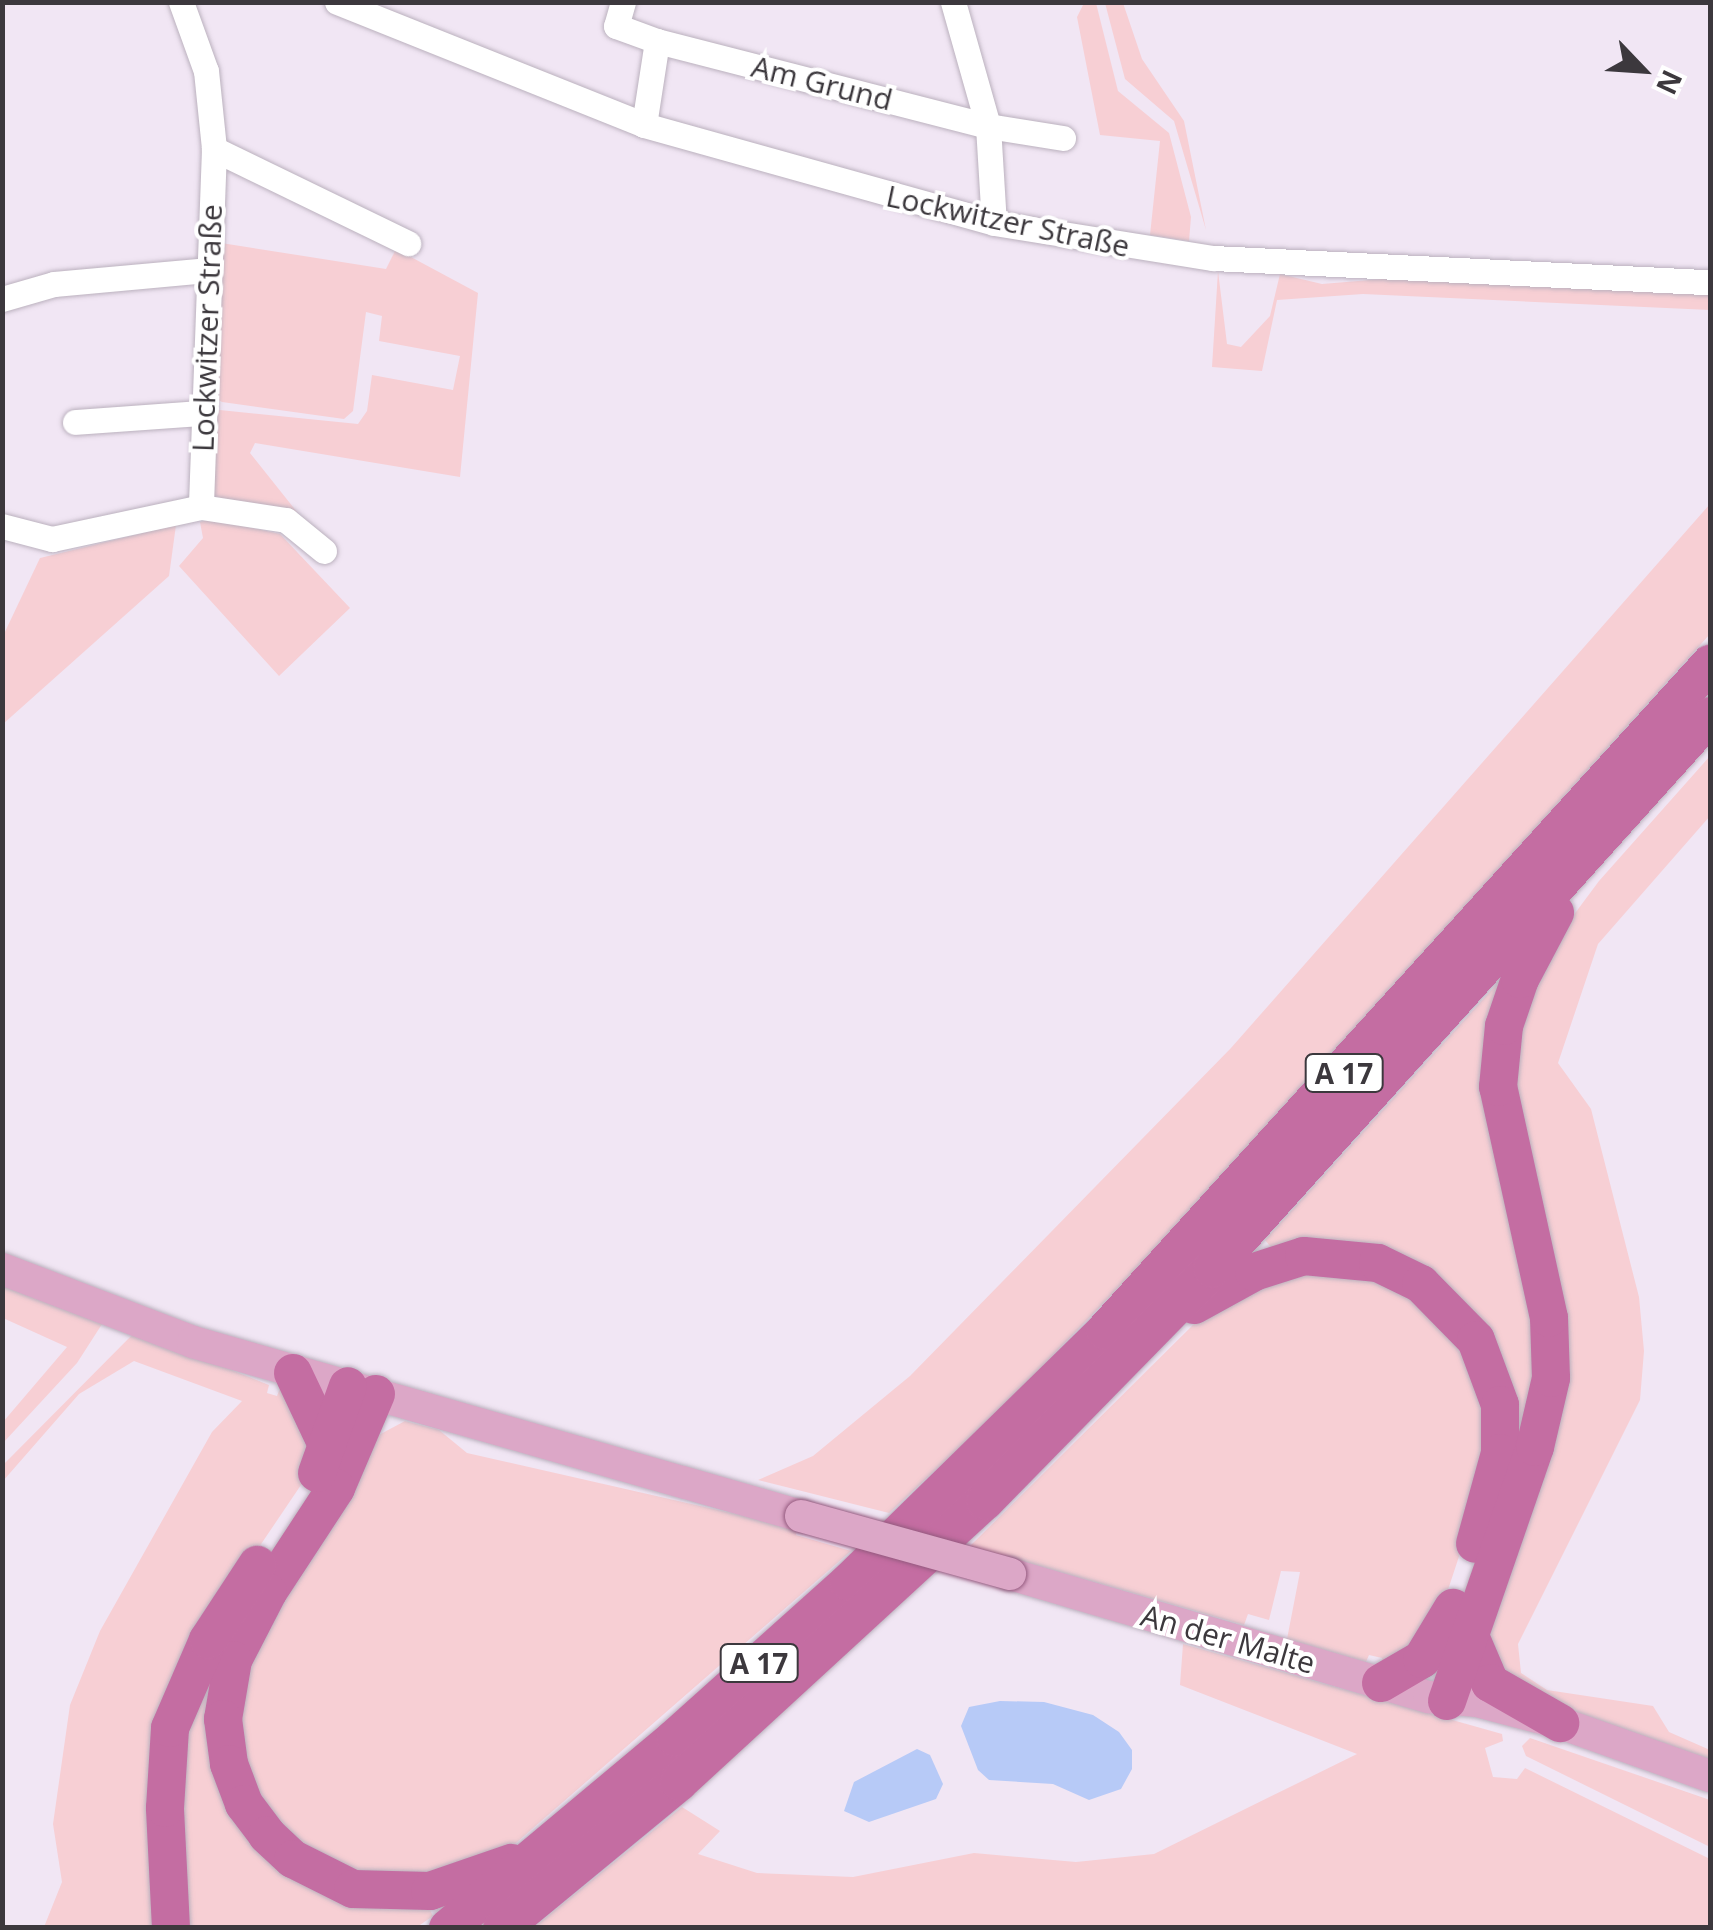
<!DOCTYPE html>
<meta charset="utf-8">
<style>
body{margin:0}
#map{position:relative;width:1713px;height:1930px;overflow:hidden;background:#f1e6f4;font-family:"Open Sans",sans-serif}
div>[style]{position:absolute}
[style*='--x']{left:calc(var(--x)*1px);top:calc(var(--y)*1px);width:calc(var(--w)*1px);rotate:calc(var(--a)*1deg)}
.green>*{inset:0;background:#f7cfd4}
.water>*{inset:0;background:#b7caf7}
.roads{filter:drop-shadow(0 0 2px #bbb1be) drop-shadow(0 0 2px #bbb1be)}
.minor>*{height:25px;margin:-12.5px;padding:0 12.5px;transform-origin:12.5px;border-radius:12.5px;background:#fff}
.major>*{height:32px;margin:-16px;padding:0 16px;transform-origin:16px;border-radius:16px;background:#dca7c7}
.highway>*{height:38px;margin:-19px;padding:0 19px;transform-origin:19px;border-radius:19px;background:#c46da2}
.bridges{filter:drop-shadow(0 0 2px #945a7f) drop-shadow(0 0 2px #945a7f)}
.major-bridge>*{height:32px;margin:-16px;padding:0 16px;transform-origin:16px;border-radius:16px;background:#dca7c7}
span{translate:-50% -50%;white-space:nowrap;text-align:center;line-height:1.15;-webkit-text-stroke:8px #fff;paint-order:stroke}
.shield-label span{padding:2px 8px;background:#fff;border:2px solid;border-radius:8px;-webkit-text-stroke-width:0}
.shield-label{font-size:28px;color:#3c383d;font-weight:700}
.street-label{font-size:30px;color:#3c383d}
.frame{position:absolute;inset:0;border:5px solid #3c383d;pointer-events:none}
.north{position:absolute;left:1593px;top:20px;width:100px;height:100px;-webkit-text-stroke:8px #fff;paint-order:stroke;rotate:115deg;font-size:28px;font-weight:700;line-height:40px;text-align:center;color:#3c383d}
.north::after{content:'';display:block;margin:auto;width:35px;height:45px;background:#3c383d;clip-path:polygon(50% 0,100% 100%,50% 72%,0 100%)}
</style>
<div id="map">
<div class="green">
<i style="clip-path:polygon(1084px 3px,1096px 3px,1118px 91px,1169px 133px,1191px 217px,1189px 241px,1150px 235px,1160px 141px,1100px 135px,1077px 17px)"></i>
<i style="clip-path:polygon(1105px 3px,1123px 3px,1142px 59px,1184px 121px,1206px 230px,1174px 121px,1125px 79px)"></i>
<i style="clip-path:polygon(215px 242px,386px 269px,396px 249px,478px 293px,460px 477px,255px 443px,250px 453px,297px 512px,220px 501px,213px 495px,210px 409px,358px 424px,367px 411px,372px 375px,453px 390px,460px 356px,379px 341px,382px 316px,366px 312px,353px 411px,344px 419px,222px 402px,215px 398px)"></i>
<i style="clip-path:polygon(1218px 271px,1227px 344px,1241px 347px,1270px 316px,1280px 274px,1322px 284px,1382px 279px,1710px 292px,1710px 310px,1363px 294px,1277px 300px,1262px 371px,1212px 367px)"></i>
<i style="clip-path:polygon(1710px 504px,1710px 634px,1176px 1228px,997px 1413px,889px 1513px,758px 1480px,813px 1456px,910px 1376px,1231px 1048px)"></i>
<i style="clip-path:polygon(212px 519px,280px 534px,350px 608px,279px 676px,179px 566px,203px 538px,200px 522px)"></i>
<i style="clip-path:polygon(176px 525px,169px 576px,3px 724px,3px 636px,40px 558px)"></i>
<i style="clip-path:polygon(1710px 756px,1710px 816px,1598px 944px,1558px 1063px,1591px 1109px,1639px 1297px,1644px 1351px,1640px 1400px,1518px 1644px,1521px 1673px,1547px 1690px,1653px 1706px,1669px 1732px,1710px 1750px,1710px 1764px,1515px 1695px,1484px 1621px,1542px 1448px,1509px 1060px,1544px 955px,1599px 881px)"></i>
<i style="clip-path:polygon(1506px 974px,1503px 1000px,1543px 1354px,1502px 1498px,1465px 1305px,1274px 1251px,1265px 1240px)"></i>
<i style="clip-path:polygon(1328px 1267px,1414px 1291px,1482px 1377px,1483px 1484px,1436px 1626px,1382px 1666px,1382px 1658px,1369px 1655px,1366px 1662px,1287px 1639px,1300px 1572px,1281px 1571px,1269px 1620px,1248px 1614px,1244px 1625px,970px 1546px,1197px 1321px,1232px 1295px)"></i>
<i style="clip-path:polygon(3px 1281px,104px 1321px,77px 1363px,3px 1443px,3px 1422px,67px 1347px,3px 1318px)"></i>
<i style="clip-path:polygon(135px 1332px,269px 1385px,267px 1393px,277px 1396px,280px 1388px,316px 1436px,303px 1482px,199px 1636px,163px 1927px,44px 1927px,62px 1882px,53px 1824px,70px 1705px,100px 1631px,212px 1432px,242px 1401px,134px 1361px,79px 1394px,3px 1481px,3px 1465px)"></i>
<i style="clip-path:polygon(405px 1421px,439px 1430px,467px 1453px,797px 1528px,796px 1535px,851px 1551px,516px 1843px,454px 1874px,356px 1878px,287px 1841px,240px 1765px,236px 1699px,279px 1598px,375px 1437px)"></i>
<i style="clip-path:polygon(231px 1635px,245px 1826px,427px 1904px,433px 1916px,417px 1927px,181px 1928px,176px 1759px)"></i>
<i style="clip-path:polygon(1183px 1644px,1502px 1734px,1503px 1741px,1485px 1748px,1493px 1777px,1517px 1779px,1525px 1768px,1710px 1859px,1710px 1927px,533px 1928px,682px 1807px,720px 1831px,698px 1854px,757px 1873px,853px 1877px,974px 1853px,1076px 1862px,1154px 1854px,1357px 1754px,1180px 1685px)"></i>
<i style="clip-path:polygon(1530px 1738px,1710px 1800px,1710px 1847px,1526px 1756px,1522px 1746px)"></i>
</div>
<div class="water">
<i style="clip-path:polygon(1000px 1701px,1044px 1702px,1093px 1715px,1119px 1732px,1132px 1750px,1132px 1769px,1121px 1789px,1089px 1800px,1053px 1784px,989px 1780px,978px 1770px,961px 1726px,969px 1707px)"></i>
<i style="clip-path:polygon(917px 1749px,930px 1755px,943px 1784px,936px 1799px,869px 1822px,844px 1811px,854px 1782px)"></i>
</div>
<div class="roads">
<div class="minor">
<i style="--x:181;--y:2;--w:73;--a:70.1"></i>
<i style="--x:206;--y:71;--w:78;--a:84.1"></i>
<i style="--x:214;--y:149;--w:358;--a:92.1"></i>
<i style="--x:337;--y:2;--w:331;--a:21.8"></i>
<i style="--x:644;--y:125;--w:363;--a:15.6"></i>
<i style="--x:994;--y:223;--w:222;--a:9.1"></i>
<i style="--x:1213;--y:258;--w:498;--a:2.8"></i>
<i style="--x:623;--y:2;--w:25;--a:106"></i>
<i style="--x:616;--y:26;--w:44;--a:20.1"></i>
<i style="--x:657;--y:41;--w:342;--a:14.4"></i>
<i style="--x:988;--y:126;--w:76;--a:9.1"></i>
<i style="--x:953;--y:2;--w:129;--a:74.2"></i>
<i style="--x:988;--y:126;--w:97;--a:86.5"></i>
<i style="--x:644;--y:125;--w:85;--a:-81.2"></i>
<i style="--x:214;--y:149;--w:216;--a:25.9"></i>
<i style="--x:2;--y:299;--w:54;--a:-16.1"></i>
<i style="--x:54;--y:284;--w:156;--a:-5.2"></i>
<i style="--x:75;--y:422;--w:127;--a:-4.1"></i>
<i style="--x:2;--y:526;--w:52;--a:14.6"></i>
<i style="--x:52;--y:539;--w:152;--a:-12.1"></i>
<i style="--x:201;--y:507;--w:86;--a:8.7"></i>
<i style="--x:286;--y:520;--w:49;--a:39.2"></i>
</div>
<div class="major">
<i style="--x:2;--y:1269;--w:204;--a:20.9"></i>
<i style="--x:193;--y:1342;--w:632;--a:15.97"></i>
<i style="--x:1010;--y:1574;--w:437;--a:16.4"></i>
<i style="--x:1429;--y:1697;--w:48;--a:4.8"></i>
<i style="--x:1477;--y:1701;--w:86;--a:14.8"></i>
<i style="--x:1560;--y:1723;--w:159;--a:19.5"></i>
</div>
<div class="highway">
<i style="--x:1194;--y:1305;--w:68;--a:-28.8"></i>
<i style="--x:1254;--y:1272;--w:52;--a:-17.7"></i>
<i style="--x:1304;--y:1256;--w:74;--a:5.4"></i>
<i style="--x:1378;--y:1263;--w:48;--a:26"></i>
<i style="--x:1421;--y:1284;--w:78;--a:45.5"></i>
<i style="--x:1476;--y:1340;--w:69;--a:69.7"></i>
<i style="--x:1500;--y:1405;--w:48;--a:90"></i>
<i style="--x:1500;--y:1453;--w:94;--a:105.4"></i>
<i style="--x:293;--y:1373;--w:82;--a:64.7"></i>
<i style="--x:376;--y:1394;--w:102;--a:113.1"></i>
<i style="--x:336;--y:1488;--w:124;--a:123.2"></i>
<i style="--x:268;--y:1592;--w:76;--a:117.2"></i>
<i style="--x:233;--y:1660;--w:60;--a:99.6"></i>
<i style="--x:223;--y:1719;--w:45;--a:82.4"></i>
<i style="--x:229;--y:1764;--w:43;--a:69.4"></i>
<i style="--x:244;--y:1804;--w:39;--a:53"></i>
<i style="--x:267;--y:1835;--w:35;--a:43"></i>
<i style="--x:293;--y:1859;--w:67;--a:26.6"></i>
<i style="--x:353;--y:1889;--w:77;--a:1.5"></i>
<i style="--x:430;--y:1891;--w:86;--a:-19.1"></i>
<i style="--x:317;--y:1473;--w:92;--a:-70.4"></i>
<i style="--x:1470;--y:1636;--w:51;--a:66.9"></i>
<i style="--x:1490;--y:1683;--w:81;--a:29.7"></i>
<i style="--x:1381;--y:1683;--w:48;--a:-30.3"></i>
<i style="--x:1422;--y:1659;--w:60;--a:-58.7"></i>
<i style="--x:1447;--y:1701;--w:269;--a:-70.9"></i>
<i style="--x:1535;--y:1447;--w:71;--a:-76.9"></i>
<i style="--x:1551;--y:1378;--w:60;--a:-91.9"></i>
<i style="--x:1549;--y:1318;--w:237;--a:-102.4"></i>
<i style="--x:1498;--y:1087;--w:61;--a:-84.4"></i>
<i style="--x:1504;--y:1026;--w:50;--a:-71.2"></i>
<i style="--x:1520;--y:979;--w:75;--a:-62.1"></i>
<i style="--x:171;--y:1928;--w:120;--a:-92.9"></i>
<i style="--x:165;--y:1808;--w:80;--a:-86.4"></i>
<i style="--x:170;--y:1728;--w:96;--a:-66.6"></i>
<i style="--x:208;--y:1640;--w:90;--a:-56.8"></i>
<i style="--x:448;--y:1928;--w:296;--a:-39.9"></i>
<i style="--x:675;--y:1738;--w:234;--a:-41.9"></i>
<i style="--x:849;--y:1582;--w:359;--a:-44.4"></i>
<i style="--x:1105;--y:1331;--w:901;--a:-47.79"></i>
<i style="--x:502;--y:1928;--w:229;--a:-39.5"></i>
<i style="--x:679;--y:1782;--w:415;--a:-42.6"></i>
<i style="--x:985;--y:1501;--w:325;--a:-45.6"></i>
<i style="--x:1212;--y:1269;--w:744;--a:-48"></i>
</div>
</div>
<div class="bridges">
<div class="major-bridge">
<i style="--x:801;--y:1516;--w:217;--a:15.5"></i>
</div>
</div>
<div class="shield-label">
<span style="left:1344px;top:1073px">A 17</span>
<span style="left:759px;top:1663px">A 17</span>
</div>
<div class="street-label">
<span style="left:822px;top:83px;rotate:14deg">Am Grund</span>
<span style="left:1008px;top:221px;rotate:12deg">Lockwitzer Straße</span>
<span style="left:207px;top:328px;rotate:-88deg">Lockwitzer Straße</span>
<span style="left:1228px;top:1639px;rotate:16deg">An der Malte</span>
</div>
<div class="frame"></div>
<div class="north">N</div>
</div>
